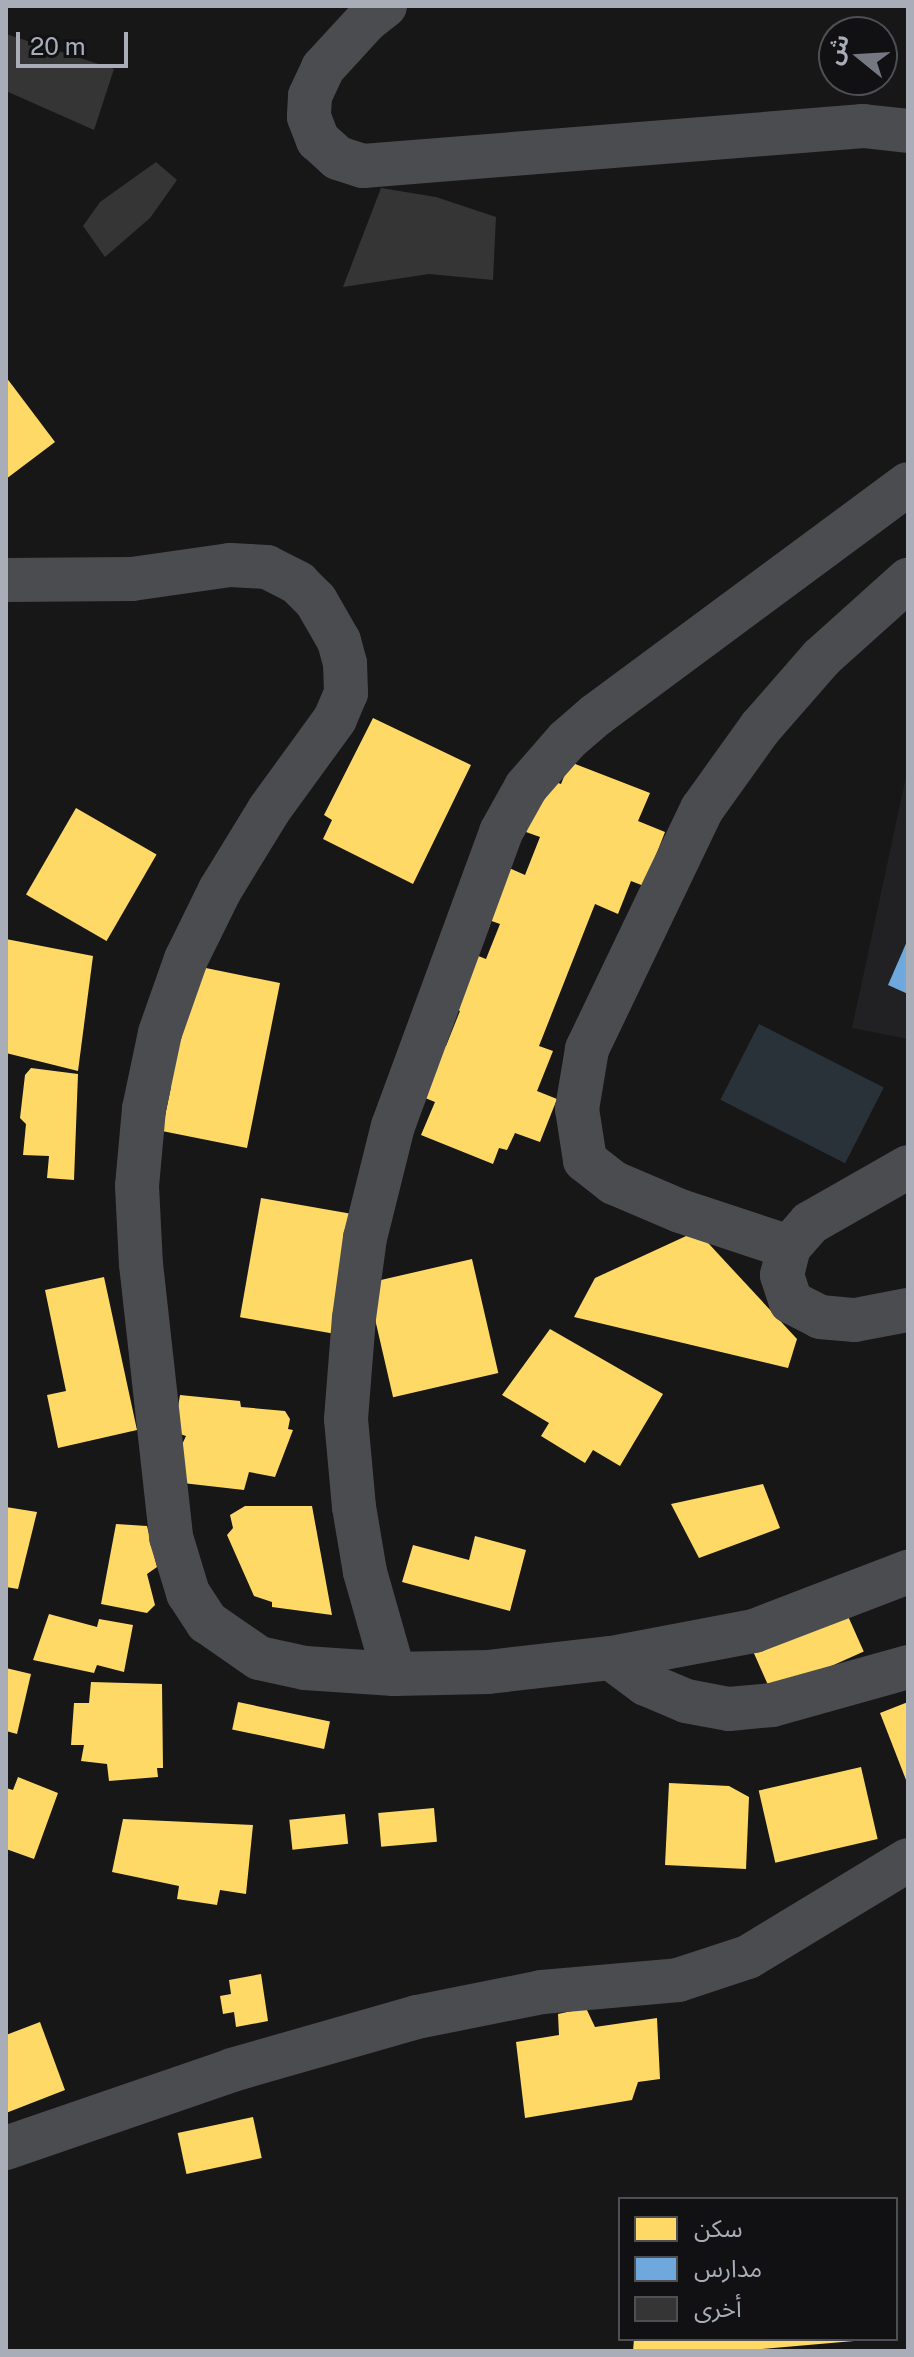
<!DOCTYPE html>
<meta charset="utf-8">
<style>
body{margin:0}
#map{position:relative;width:914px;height:2357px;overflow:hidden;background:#171717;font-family:"Public Sans","Noto Sans Arabic",sans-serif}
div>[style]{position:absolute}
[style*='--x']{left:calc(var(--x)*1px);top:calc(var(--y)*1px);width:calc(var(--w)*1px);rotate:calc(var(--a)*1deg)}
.built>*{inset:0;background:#212123}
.water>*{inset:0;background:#2a3239;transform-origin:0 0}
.homes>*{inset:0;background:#ffd966;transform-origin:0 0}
.schools>*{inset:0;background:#6fa8dc}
.building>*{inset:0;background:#353536}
.minor>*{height:44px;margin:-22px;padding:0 22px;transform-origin:22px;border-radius:22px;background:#4b4c50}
span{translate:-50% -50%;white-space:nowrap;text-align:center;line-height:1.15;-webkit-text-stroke:8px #111113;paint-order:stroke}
.frame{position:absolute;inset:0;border:8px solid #a8adb8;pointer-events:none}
.legend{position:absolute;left:618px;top:2197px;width:280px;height:144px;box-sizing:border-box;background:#111113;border:2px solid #4d4f55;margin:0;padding:10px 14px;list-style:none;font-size:24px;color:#a8adb8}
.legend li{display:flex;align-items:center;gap:16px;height:40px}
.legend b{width:40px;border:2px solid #4d4f55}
.north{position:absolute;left:818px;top:16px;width:80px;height:80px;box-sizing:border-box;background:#111113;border:2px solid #4d4f55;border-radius:50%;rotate:288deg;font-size:22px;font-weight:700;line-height:32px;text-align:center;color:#a8adb8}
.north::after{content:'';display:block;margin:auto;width:28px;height:36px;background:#757880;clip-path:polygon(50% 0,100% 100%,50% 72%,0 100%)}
.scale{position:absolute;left:16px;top:32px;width:112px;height:36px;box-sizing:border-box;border:4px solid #a8adb8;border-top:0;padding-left:10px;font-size:24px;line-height:28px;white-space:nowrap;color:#a8adb8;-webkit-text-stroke:6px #111113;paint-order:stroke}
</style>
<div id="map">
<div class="built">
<i style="clip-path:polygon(908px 767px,908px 1039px,852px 1028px)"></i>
</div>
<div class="water">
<i style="left:759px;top:1024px;width:140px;height:85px;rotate:27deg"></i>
</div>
<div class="homes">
<i style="clip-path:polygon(6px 377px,55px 442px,6px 479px)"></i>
<i style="clip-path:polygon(373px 718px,471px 765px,413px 884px,323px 839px,332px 820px,324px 815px)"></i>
<i style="clip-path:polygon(570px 762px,650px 793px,638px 821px,665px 832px,644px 886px,631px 881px,618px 914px,595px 904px,539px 1046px,553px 1051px,537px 1091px,557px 1099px,540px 1142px,515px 1133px,507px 1150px,499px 1148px,493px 1164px,421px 1135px,435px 1102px,408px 1091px,429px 1038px,446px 1046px,460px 1011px,446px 1005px,468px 952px,486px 959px,500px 924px,486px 919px,507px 867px,525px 875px,540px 837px,526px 832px,547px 779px,561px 784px)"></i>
<i style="left:76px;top:808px;width:93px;height:100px;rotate:30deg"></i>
<i style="clip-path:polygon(6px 939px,93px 956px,78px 1071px,6px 1053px)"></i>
<i style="clip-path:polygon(196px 966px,280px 983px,247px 1148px,162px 1131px,171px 1087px,158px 1085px)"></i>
<i style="clip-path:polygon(31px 1068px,78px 1074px,74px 1180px,47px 1178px,49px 1156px,23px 1155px,26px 1124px,20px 1118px,25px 1075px)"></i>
<i style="left:261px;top:1198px;width:100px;height:121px;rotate:10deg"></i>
<i style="clip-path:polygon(697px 1231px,797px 1339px,788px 1368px,574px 1317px,595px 1278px)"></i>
<i style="left:472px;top:1259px;width:117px;height:108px;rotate:77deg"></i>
<i style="clip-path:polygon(104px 1277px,137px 1430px,58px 1448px,47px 1395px,66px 1391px,45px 1290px)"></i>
<i style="clip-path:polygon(550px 1329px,663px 1394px,620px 1466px,593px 1450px,585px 1463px,541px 1436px,549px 1423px,502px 1395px)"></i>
<i style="clip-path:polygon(180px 1395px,240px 1401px,241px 1407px,285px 1411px,290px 1419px,288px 1429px,293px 1430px,275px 1477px,249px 1472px,244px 1490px,165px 1481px,186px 1436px,174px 1432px)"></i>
<i style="clip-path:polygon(763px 1484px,780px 1528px,699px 1558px,671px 1504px)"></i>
<i style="clip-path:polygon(245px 1506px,312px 1506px,332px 1615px,272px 1607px,272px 1602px,254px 1596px,227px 1535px,233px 1528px,230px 1515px)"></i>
<i style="clip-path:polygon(6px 1507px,37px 1512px,18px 1589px,6px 1587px)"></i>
<i style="clip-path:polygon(116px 1524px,147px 1526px,157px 1567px,147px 1574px,155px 1605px,147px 1613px,101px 1604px)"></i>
<i style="clip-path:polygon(475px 1536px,526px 1550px,510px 1611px,402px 1582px,413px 1545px,469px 1560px)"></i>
<i style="left:843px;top:1605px;width:51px;height:101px;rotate:66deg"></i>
<i style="clip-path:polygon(49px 1614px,97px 1627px,99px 1619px,133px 1625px,124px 1672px,97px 1665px,94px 1673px,33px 1660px)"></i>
<i style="clip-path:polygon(6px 1668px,31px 1674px,17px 1734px,6px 1731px)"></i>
<i style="clip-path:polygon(91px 1682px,162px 1684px,163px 1768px,157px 1768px,158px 1777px,109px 1781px,107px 1764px,81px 1761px,84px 1745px,71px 1745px,74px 1703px,89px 1703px)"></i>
<i style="left:238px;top:1702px;width:94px;height:28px;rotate:12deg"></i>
<i style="clip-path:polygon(908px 1702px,908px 1785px,880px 1713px)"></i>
<i style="left:861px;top:1767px;width:74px;height:105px;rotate:77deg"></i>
<i style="clip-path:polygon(18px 1777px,58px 1793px,34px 1859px,6px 1849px,6px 1788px,13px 1790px)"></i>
<i style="clip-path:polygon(669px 1783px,729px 1786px,749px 1797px,746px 1869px,665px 1865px)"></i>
<i style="left:434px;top:1808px;width:34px;height:56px;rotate:85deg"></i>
<i style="left:345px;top:1814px;width:30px;height:56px;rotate:84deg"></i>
<i style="clip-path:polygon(123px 1819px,253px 1825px,246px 1894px,220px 1890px,217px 1905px,177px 1899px,179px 1886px,112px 1872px)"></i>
<i style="clip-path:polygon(261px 1974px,268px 2021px,236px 2027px,234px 2012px,223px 2014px,220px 1996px,231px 1994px,229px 1980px)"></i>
<i style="clip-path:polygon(586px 2008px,595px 2027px,657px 2018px,660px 2079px,638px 2082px,632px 2100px,525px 2118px,516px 2042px,559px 2035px,558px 2014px)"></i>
<i style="clip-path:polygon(40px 2022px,65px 2090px,6px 2113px,6px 2035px)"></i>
<i style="left:253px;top:2117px;width:42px;height:77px;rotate:78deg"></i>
<i style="clip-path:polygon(634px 2339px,854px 2339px,854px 2341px,740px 2351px,633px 2351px)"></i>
</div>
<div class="schools">
<i style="clip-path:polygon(908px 939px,908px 994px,888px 985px)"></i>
</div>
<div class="building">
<i style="clip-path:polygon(6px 34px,114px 69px,94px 130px,6px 91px)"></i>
<i style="clip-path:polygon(156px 162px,177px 180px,150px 218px,105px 257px,83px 226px,100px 202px)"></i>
<i style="clip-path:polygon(381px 188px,436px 197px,496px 217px,493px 280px,429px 274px,343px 287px)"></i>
</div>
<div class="minor">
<i style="--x:385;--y:6;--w:24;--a:142"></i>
<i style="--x:366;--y:21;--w:64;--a:132.5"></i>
<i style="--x:323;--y:68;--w:31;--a:115"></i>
<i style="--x:310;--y:96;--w:21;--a:93"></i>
<i style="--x:309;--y:117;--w:25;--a:69"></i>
<i style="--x:318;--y:140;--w:27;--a:42"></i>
<i style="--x:338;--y:158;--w:26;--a:18"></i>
<i style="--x:363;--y:166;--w:502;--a:-4.57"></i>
<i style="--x:863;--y:126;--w:45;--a:6.3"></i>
<i style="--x:6;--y:580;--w:126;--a:-0.5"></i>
<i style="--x:132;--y:579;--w:99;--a:-8.1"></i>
<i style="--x:230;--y:565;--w:37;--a:3"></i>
<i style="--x:267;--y:567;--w:35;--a:27"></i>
<i style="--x:298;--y:583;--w:25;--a:45"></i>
<i style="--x:316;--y:601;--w:46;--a:60.1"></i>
<i style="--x:339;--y:641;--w:23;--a:75"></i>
<i style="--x:345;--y:663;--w:30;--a:88"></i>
<i style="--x:346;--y:693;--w:28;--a:113"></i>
<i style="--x:335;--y:719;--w:112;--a:126"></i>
<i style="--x:269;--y:810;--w:94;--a:121.5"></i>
<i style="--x:220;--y:890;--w:77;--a:116.2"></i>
<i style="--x:186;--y:959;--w:78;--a:109.4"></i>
<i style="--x:160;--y:1033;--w:78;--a:101.9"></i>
<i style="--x:144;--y:1109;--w:77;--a:95.2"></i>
<i style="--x:137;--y:1186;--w:78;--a:87.1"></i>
<i style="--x:141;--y:1264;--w:275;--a:83.7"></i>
<i style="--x:171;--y:1537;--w:59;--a:73.1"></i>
<i style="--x:188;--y:1593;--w:35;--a:57"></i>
<i style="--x:207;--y:1622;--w:63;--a:34.7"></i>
<i style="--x:259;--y:1658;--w:47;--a:12.3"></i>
<i style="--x:305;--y:1668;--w:89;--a:3.9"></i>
<i style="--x:394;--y:1674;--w:94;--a:-1.2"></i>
<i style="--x:488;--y:1672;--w:124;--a:-6.5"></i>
<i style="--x:611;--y:1658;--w:146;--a:-10.7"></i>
<i style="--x:754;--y:1631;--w:165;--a:-21"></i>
<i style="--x:908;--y:1167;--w:113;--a:150.3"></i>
<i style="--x:810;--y:1223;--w:32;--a:131"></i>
<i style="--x:789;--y:1247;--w:29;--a:104"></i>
<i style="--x:782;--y:1275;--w:28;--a:72"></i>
<i style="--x:791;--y:1302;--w:33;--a:27"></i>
<i style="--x:820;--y:1317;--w:35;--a:5"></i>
<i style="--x:855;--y:1320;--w:54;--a:-10.7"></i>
<i style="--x:789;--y:1247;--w:115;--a:-161.7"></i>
<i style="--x:680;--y:1211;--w:72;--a:-157"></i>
<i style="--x:614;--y:1183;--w:37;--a:-142"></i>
<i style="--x:585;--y:1160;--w:52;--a:-98.9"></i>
<i style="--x:577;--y:1109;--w:61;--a:-80.5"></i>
<i style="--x:587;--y:1049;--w:266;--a:-64.4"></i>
<i style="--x:702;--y:809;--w:100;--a:-54.4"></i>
<i style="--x:760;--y:728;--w:93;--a:-48.9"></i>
<i style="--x:821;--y:658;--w:117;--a:-41.9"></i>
<i style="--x:611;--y:1658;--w:44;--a:36.6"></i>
<i style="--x:646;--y:1684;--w:43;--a:23"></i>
<i style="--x:686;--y:1701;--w:44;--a:10.5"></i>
<i style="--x:729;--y:1709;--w:43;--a:-5.3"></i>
<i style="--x:772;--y:1705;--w:141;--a:-15.6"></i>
<i style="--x:394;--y:1674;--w:106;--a:-105.9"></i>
<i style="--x:365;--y:1572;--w:66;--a:-99.6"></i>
<i style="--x:354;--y:1507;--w:88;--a:-95.2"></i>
<i style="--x:346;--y:1419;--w:101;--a:-85.5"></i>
<i style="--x:354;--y:1318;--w:81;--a:-82.2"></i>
<i style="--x:365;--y:1238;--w:115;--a:-76"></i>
<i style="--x:393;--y:1126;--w:313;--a:-69.8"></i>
<i style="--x:501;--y:832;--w:51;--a:-60.9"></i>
<i style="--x:526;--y:787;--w:62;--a:-48.9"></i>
<i style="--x:567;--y:740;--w:38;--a:-41"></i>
<i style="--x:596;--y:715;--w:388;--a:-36.5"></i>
<i style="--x:6;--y:2148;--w:239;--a:-19"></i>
<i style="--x:232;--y:2070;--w:192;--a:-16"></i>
<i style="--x:417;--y:2017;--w:127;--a:-11.3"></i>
<i style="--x:542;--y:1992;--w:137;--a:-5"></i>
<i style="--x:678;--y:1980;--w:74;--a:-18.2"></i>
<i style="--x:748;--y:1957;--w:187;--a:-31.2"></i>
</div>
<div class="frame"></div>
<ul class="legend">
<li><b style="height:22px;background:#ffd966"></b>سكن</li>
<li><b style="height:22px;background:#6fa8dc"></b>مدارس</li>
<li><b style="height:22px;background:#353536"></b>أخرى</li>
</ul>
<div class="north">ش</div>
<div class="scale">20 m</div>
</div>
